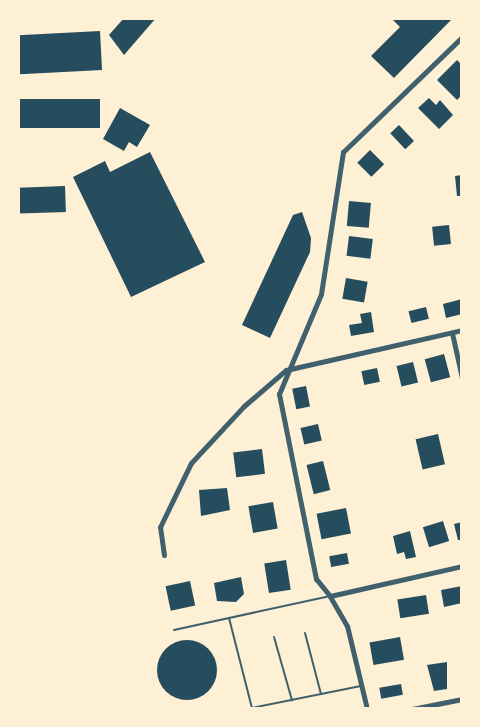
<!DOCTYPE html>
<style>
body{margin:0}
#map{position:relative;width:480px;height:727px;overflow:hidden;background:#fdf0d5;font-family:"Roboto Condensed",sans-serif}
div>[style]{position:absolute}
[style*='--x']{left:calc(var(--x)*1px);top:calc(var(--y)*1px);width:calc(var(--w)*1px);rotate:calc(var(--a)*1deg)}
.building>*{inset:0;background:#264d5e;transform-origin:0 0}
.round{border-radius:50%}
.service>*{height:2px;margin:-1px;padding:0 1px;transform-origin:1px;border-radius:1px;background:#3f606c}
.minor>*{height:5px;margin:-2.5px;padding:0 2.5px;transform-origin:2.5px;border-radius:2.5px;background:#3f606c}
span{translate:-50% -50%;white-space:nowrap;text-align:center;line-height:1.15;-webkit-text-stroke:4.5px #fdf0d5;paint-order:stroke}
.frame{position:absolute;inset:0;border:20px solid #fdf0d5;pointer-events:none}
</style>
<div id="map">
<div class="building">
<i style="clip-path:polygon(124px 18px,156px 18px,124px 55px,109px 35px)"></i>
<i style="clip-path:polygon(391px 18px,451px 20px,394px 78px,371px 56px,400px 27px)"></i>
<i style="left:100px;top:31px;width:39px;height:82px;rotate:87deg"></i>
<i style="clip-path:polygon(457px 60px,462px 65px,462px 95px,457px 100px,437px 80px)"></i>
<i style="clip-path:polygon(429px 98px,436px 105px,440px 100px,453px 115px,439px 129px,418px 108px)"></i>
<i style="left:100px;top:99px;width:29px;height:82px;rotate:90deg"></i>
<i style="clip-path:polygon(120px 108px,150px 125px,137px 147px,129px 142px,124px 151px,103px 139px)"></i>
<i style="left:399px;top:125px;width:22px;height:12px;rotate:47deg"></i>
<i style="left:370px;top:150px;width:20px;height:18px;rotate:45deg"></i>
<i style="clip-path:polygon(150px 152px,205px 262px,131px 297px,73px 177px,105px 161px,110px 172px)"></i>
<i style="clip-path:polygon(462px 175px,462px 196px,457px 196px,455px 176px)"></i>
<i style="left:65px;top:186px;width:26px;height:47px;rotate:88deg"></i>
<i style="left:349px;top:201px;width:22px;height:25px;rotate:5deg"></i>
<i style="clip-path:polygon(302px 212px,311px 238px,310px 252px,270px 338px,242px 325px,293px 215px)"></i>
<i style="left:449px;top:225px;width:19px;height:17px;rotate:84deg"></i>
<i style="left:349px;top:236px;width:24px;height:20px;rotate:7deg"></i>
<i style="left:346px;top:278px;width:22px;height:21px;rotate:10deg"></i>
<i style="clip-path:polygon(462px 299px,462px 314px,446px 318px,443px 304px)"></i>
<i style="left:426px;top:307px;width:12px;height:18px;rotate:76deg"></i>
<i style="clip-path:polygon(371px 312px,374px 332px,351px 336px,349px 325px,362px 323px,360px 314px)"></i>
<i style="left:444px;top:354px;width:24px;height:20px;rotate:75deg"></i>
<i style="left:413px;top:362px;width:21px;height:17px;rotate:76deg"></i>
<i style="left:377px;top:368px;width:14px;height:16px;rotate:78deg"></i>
<i style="left:306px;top:386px;width:21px;height:14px;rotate:79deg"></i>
<i style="left:318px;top:424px;width:17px;height:18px;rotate:77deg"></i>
<i style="left:438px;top:434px;width:31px;height:23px;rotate:77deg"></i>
<i style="left:262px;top:449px;width:25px;height:29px;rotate:83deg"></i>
<i style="left:323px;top:461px;width:30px;height:17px;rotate:76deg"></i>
<i style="clip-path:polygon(227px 488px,230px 510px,201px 516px,199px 490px)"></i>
<i style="left:273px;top:502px;width:27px;height:25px;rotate:80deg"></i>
<i style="left:346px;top:508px;width:26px;height:30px;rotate:79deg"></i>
<i style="left:443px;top:521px;width:21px;height:21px;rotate:73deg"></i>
<i style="clip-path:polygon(462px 522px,462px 540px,458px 540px,454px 524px)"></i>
<i style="clip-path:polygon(410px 531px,416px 557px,406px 559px,404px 552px,397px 554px,393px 536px)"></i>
<i style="left:347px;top:553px;width:11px;height:18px;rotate:80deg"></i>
<i style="left:286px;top:560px;width:30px;height:22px;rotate:81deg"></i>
<i style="clip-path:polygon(241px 577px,244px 594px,236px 602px,217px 601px,214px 583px)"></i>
<i style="left:190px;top:581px;width:25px;height:25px;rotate:78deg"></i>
<i style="clip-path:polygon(462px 586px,462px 603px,444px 607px,441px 590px)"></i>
<i style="left:426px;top:595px;width:19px;height:29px;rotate:81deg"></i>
<i style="left:400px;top:637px;width:23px;height:31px;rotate:80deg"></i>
<i class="round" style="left:157px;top:640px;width:60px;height:60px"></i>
<i style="clip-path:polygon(447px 662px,447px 689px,434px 691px,427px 665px)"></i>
<i style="left:401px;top:684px;width:11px;height:22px;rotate:80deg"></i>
</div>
<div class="service">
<i style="--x:229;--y:618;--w:93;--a:75.7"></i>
<i style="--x:174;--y:630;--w:160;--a:-12.3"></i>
<i style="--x:305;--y:633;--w:63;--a:75.3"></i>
<i style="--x:274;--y:637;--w:66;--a:74.1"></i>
<i style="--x:247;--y:709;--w:116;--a:-11.4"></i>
</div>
<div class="minor">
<i style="--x:452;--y:333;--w:46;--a:77.5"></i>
<i style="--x:164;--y:555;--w:28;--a:-98"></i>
<i style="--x:160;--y:527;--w:71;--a:-64.2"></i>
<i style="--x:191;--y:463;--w:78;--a:-47.1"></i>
<i style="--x:244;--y:406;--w:55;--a:-40.6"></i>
<i style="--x:286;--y:370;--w:180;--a:-12.8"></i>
<i style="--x:330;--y:596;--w:135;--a:-12.8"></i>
<i style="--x:367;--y:709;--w:85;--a:-103.5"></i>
<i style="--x:347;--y:626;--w:34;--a:-120"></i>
<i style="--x:330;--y:596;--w:22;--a:-129"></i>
<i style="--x:316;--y:579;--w:189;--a:-101.3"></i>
<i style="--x:279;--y:394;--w:108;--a:-67.2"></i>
<i style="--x:321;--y:294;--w:144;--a:-81.2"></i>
<i style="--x:343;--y:152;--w:165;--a:-44"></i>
<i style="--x:412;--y:709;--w:51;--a:-11.3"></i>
</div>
<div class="frame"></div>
</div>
